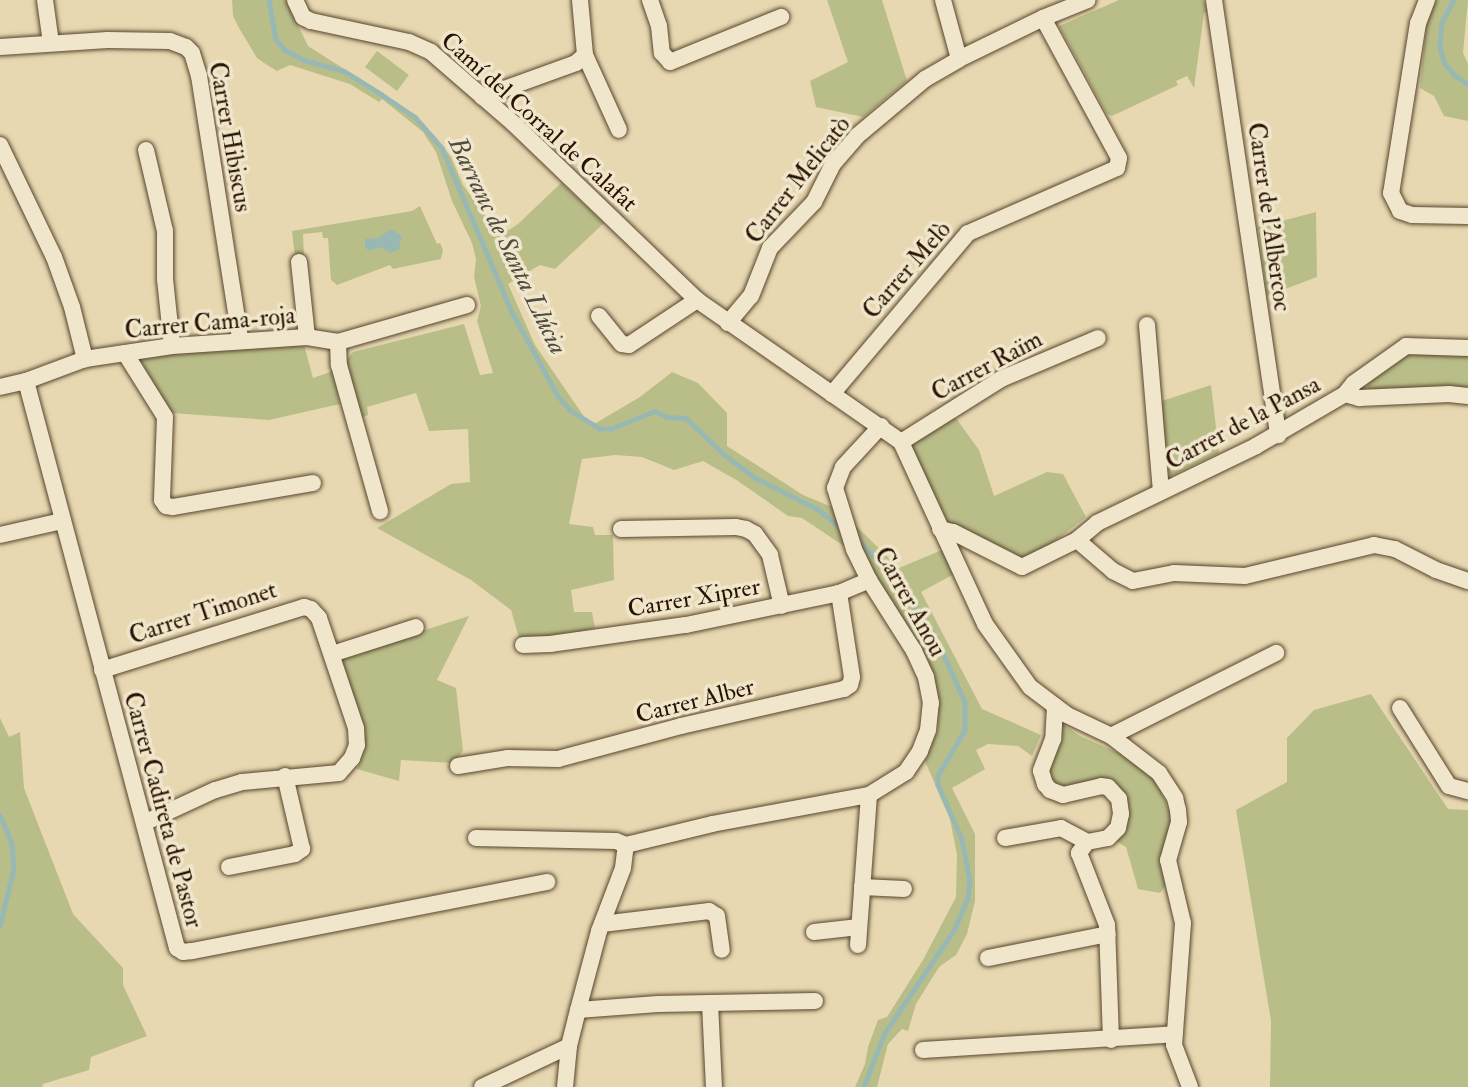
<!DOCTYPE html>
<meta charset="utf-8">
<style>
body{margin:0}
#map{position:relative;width:1468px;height:1087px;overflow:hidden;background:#e7d8b1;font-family:"IM FELL Double Pica",serif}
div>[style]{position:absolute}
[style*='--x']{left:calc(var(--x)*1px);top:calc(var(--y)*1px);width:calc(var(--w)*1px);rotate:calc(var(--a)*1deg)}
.green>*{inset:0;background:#b9be89;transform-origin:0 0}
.water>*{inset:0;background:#98b8b3}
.stream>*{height:4.5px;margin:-2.25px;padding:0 2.25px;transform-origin:2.25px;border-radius:2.25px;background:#98b8b3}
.roads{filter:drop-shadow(0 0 2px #59442c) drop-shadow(0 0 2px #59442c)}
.minor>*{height:16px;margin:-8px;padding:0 8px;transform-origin:8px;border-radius:8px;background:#efe6cc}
span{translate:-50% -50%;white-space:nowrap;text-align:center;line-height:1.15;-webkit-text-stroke:7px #efe6cc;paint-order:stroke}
.street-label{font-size:24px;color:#2a1200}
.water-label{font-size:26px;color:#504c3f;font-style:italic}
</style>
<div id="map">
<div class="green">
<i style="clip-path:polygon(232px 0,286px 0,308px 46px,399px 104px,434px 135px,451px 157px,463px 185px,496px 230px,509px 230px,518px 224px,561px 183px,604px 223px,555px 269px,540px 265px,508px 284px,535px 345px,587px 421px,596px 423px,640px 397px,672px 372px,698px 383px,727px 413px,727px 446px,803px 495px,832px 507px,847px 548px,802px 518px,788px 516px,738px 481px,703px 461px,674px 470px,642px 457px,615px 455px,582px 459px,569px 524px,593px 527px,595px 535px,613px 535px,614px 580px,571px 590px,574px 612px,592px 612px,595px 628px,546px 640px,519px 638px,511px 610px,471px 580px,377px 528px,451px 484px,470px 482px,468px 429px,429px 431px,416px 393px,367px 407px,368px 415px,360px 418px,346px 361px,353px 352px,464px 324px,480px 375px,493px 373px,477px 321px,481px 306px,474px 277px,476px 259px,472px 243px,452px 201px,436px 152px,423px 132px,382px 99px,379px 102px,350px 84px,290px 65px,277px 71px,264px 63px,257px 58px,239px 28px,233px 16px)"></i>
<i style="clip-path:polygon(827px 0,882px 0,907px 81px,863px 117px,816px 107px,810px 81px,848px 62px)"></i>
<i style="clip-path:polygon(1119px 0,1203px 0,1208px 11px,1204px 13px,1194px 88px,1187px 76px,1176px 81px,1178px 85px,1112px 116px,1107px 114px,1059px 26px)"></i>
<i style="clip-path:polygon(1436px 0,1468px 0,1463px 53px,1468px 64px,1468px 121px,1444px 116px,1434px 96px,1420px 88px,1427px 19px)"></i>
<i style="left:377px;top:51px;width:40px;height:20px;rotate:37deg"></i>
<i style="clip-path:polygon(420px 206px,437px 244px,440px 243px,443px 250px,441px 259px,393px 269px,390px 265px,337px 285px,331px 280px,328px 238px,323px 238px,322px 232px,303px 234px,304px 257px,295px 258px,292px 231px,412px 211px)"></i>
<i style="clip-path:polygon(1316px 212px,1317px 277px,1267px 296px,1258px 227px)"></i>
<i style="clip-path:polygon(304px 345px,313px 378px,333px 371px,340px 404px,269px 420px,171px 413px,138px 356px)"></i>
<i style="clip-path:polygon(1418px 353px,1468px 354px,1468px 388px,1369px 389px,1366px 384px,1369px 379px,1406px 356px)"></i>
<i style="clip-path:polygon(1211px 385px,1219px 453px,1171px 476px,1166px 470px,1162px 401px)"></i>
<i style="clip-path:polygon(953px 414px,979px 450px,994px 496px,1047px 472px,1063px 474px,1086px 517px,1038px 554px,1021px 559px,948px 523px,908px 445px)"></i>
<i style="clip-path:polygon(851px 521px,899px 568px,942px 550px,954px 574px,921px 592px,982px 709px,1041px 735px,1032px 756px,1018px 746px,988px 744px,976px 750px,985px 769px,952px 788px,975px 834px,975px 901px,967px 934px,956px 955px,939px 967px,916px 1004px,908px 1031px,902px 1029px,888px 1044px,877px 1087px,855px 1087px,865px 1064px,868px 1047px,878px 1020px,887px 1017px,923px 960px,956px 897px,957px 855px,950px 819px,925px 761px,938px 729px,934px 680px,872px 574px)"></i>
<i style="clip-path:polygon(469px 616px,437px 680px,456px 688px,463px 751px,454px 763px,401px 760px,399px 781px,357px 769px,365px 749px,364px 727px,339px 657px)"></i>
<i style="clip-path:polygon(1371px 694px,1448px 809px,1468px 810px,1468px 1087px,1270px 1087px,1271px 1021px,1236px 810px,1287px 782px,1287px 738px,1314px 710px)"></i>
<i style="clip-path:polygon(0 718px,9px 737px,20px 732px,24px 788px,73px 914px,123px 968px,123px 985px,147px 1036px,91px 1057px,89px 1070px,43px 1084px,42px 1087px,0 1087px)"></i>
<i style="clip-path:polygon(1058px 721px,1080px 736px,1123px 755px,1150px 775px,1160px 788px,1173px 821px,1163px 855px,1162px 870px,1167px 884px,1160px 893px,1138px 889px,1126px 847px,1116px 841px,1127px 823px,1125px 798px,1077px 787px,1059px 787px,1047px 778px)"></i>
</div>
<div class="water">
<i style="clip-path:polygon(391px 229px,402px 236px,399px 249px,391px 253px,380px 247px,370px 251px,365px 248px,365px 239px,378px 238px)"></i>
</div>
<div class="stream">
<i style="--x:269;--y:0;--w:40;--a:80"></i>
<i style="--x:276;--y:39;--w:14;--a:51"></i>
<i style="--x:285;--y:50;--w:21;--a:28"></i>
<i style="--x:304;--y:60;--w:41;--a:15.4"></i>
<i style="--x:344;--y:71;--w:44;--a:31.9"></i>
<i style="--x:381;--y:94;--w:41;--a:34.1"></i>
<i style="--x:415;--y:117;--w:41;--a:48.9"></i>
<i style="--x:442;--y:148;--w:178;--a:66.9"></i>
<i style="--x:512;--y:312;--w:96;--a:61.3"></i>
<i style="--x:558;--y:396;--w:18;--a:49"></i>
<i style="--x:570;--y:410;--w:36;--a:32"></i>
<i style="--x:601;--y:429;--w:9;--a:0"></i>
<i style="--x:610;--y:429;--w:48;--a:-21.8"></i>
<i style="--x:655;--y:411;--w:13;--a:27"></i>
<i style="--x:667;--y:417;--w:19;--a:3"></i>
<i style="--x:686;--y:418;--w:54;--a:43.5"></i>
<i style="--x:725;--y:455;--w:39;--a:37"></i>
<i style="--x:756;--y:478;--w:71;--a:26.9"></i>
<i style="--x:819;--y:510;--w:22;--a:39"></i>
<i style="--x:1454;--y:0;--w:26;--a:118"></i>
<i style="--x:1442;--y:23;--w:24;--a:95"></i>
<i style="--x:1440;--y:47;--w:16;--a:75"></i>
<i style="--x:1444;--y:62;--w:16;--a:52"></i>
<i style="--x:1454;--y:75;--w:17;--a:33"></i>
<i style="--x:861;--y:543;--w:44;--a:45"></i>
<i style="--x:892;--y:574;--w:34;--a:53"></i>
<i style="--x:912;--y:601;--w:46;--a:57.3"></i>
<i style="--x:937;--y:640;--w:68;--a:65.7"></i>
<i style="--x:965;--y:702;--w:28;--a:90"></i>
<i style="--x:965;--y:730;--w:53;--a:120.4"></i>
<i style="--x:938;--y:776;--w:9;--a:90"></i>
<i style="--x:938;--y:785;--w:59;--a:66"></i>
<i style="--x:962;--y:839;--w:43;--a:79.2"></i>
<i style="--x:970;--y:881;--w:17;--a:97"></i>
<i style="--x:968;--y:898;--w:34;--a:113"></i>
<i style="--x:955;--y:929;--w:125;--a:123.9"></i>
<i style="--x:885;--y:1033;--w:58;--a:111.3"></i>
<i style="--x:0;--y:815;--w:30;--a:67"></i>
<i style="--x:12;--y:843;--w:26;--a:86"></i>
<i style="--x:14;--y:869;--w:59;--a:103.8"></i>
</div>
<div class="roads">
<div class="minor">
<i style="--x:45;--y:0;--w:43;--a:82.1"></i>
<i style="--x:295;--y:0;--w:19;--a:65"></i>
<i style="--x:303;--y:17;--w:9;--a:27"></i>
<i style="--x:311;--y:21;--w:100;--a:12.1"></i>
<i style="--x:409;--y:42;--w:24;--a:24"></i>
<i style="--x:431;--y:52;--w:108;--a:40.9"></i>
<i style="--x:513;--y:123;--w:255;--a:43.9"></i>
<i style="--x:697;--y:300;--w:249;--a:34.8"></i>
<i style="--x:901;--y:442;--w:200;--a:65.2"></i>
<i style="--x:985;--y:624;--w:77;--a:54.5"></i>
<i style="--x:1030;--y:687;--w:46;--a:37.1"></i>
<i style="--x:1067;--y:715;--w:49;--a:25.5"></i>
<i style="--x:1111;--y:736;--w:185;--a:-26.7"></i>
<i style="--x:580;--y:0;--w:55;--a:84.8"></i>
<i style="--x:650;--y:0;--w:28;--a:71"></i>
<i style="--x:659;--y:26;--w:27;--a:84"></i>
<i style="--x:662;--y:53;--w:12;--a:48"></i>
<i style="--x:670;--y:62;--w:120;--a:-22.1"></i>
<i style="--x:943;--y:0;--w:61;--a:74.8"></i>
<i style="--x:1214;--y:0;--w:440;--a:81.6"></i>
<i style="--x:1427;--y:0;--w:25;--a:111"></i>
<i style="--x:1418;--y:23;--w:172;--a:99"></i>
<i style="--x:1391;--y:193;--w:20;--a:63"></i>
<i style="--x:1400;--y:211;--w:13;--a:18"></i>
<i style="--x:1412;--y:215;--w:56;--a:1"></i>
<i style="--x:1043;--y:18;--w:48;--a:-21.8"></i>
<i style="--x:0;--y:47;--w:108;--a:-3.7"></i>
<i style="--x:108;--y:40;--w:62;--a:0.9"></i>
<i style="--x:170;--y:41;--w:17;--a:21"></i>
<i style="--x:186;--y:47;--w:8;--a:45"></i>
<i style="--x:192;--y:53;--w:24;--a:73"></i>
<i style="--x:199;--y:76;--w:266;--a:81.1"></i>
<i style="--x:482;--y:97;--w:100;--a:-19.9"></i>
<i style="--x:576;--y:63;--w:12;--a:-42"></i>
<i style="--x:585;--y:55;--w:82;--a:65.6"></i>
<i style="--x:0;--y:145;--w:124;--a:64.3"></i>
<i style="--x:54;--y:257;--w:53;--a:70.2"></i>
<i style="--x:72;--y:307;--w:54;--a:76"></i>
<i style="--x:146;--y:150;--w:83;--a:76.8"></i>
<i style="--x:165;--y:231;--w:48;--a:90"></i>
<i style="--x:165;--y:279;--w:67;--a:84"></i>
<i style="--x:299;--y:262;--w:75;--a:83.9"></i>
<i style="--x:467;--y:305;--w:134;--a:164"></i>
<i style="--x:338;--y:342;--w:31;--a:-171"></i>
<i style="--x:307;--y:337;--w:135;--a:176.2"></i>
<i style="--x:172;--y:346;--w:88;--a:171.5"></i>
<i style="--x:85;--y:359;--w:63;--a:159.6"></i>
<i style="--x:26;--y:381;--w:587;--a:75.09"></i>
<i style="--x:177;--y:948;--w:7;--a:34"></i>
<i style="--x:183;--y:952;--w:9;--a:-6"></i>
<i style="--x:192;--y:951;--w:362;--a:-11"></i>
<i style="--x:599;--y:316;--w:36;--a:51"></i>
<i style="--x:622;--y:344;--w:7;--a:8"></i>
<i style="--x:629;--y:345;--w:82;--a:-33.5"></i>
<i style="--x:728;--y:323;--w:35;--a:-50"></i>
<i style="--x:751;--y:296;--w:52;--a:-68.4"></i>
<i style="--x:770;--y:248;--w:64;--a:-46.3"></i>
<i style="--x:814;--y:202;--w:42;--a:-63.4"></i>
<i style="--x:833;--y:164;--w:37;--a:-49"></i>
<i style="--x:857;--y:136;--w:89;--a:-40"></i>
<i style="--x:925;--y:79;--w:39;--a:-30"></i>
<i style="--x:959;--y:59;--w:93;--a:-26"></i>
<i style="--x:1043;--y:18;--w:159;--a:61.5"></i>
<i style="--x:1119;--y:158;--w:10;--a:101"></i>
<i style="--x:1117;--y:168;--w:163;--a:156.4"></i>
<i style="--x:968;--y:233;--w:211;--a:130.2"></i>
<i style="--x:1147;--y:325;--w:167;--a:85.2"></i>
<i style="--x:338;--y:342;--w:23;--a:88"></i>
<i style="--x:339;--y:365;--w:152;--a:74.3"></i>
<i style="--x:125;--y:353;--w:75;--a:58"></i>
<i style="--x:165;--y:417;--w:83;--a:92.1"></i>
<i style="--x:162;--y:500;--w:7;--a:56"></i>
<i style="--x:166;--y:506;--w:7;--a:8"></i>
<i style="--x:173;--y:507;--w:142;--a:-9.7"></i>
<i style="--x:0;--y:387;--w:27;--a:-13"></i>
<i style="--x:1345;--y:394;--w:14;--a:-51"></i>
<i style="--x:1354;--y:383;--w:64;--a:-35.4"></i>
<i style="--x:1406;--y:346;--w:62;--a:1.8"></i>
<i style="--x:901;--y:442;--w:118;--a:-32.2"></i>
<i style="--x:1001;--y:379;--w:105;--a:-22.9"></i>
<i style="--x:621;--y:529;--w:115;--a:-1"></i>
<i style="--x:736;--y:527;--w:10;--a:11"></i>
<i style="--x:746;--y:529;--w:10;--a:29"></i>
<i style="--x:755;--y:534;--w:26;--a:54"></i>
<i style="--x:770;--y:555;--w:52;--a:76.8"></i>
<i style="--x:940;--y:529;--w:13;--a:13"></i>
<i style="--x:953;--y:532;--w:77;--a:26.9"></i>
<i style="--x:1022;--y:567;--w:61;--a:-26.1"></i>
<i style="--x:1077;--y:540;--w:26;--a:-40"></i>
<i style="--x:1097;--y:523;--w:177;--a:-25.8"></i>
<i style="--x:1256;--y:446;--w:103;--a:-30.3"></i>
<i style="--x:1345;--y:394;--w:15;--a:16"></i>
<i style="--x:1359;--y:398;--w:90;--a:-2.5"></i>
<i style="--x:1449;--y:394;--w:19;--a:6"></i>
<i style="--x:0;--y:535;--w:64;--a:-12.7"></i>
<i style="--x:1077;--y:540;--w:48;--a:40.7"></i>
<i style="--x:1113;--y:571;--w:22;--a:27"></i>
<i style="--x:1133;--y:581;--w:42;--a:-11"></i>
<i style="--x:1174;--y:573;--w:71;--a:2.4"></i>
<i style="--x:1245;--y:576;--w:133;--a:-13.5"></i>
<i style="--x:1374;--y:545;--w:21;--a:11"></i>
<i style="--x:1395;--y:549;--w:46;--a:27.1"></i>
<i style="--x:1436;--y:570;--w:34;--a:19"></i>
<i style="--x:523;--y:645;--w:27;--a:-2"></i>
<i style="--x:550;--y:644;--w:137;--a:-8"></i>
<i style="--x:686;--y:625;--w:156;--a:-11.8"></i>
<i style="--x:839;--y:593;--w:33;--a:-23"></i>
<i style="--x:332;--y:654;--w:88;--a:-17.8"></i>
<i style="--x:102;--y:670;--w:212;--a:-17.3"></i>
<i style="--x:304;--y:607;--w:7;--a:16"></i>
<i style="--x:311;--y:609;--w:12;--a:48"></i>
<i style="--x:319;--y:618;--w:116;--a:71.4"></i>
<i style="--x:356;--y:728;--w:17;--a:87"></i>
<i style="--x:357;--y:745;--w:14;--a:111"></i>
<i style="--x:352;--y:758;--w:20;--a:131"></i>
<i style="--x:339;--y:773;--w:97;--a:174.7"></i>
<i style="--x:242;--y:782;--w:28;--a:163"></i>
<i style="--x:215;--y:790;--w:78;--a:155.1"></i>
<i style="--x:1055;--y:706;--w:33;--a:93"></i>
<i style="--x:1053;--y:739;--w:34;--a:111"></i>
<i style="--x:1041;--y:771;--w:14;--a:73"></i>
<i style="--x:1045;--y:784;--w:8;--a:50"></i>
<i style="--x:1050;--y:790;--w:14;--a:21"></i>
<i style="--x:1063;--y:795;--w:39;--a:-13"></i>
<i style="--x:1101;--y:786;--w:7;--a:8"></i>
<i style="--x:1108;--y:787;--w:16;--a:47"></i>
<i style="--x:1119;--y:799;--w:15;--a:82"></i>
<i style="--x:1121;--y:814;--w:14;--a:102"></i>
<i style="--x:1118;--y:828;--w:14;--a:135"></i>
<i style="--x:1108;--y:838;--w:21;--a:169"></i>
<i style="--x:1400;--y:708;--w:92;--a:57.9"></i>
<i style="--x:1449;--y:786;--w:20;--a:15"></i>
<i style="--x:1111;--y:736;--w:61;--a:37.6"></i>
<i style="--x:1159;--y:773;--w:30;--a:57"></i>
<i style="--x:1175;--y:798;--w:12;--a:76"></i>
<i style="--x:1178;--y:810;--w:12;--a:85"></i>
<i style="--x:1179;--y:822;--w:40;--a:106"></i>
<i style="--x:1168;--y:860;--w:65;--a:76.6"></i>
<i style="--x:1183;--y:923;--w:122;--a:94.2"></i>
<i style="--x:1174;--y:1045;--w:45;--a:69.1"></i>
<i style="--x:458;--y:766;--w:51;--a:-9.1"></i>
<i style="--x:508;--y:758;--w:50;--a:1.1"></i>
<i style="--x:558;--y:759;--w:127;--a:-15"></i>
<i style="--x:681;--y:726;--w:167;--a:-12.8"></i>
<i style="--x:844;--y:689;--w:7;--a:-34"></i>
<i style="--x:850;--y:685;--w:8;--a:-76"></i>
<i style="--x:852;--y:677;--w:85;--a:-98.8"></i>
<i style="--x:476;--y:838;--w:140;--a:1.2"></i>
<i style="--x:616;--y:841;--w:11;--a:22"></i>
<i style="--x:626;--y:845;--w:89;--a:-13.7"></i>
<i style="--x:712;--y:824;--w:160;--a:-10.5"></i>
<i style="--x:869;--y:795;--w:44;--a:-31.9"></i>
<i style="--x:906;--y:772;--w:25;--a:-56"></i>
<i style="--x:920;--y:751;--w:22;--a:-69"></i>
<i style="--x:928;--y:730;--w:27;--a:-84"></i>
<i style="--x:931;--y:703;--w:26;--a:-101"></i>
<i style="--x:926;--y:677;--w:29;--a:-115"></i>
<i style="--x:914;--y:651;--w:84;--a:-122.4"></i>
<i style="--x:869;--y:580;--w:34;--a:-116"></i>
<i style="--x:854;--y:549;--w:64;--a:-107.3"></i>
<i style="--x:835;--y:488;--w:22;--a:-69"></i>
<i style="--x:843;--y:467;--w:56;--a:-47.2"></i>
<i style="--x:1005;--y:838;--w:57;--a:-10.1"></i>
<i style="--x:1061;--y:828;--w:30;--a:28"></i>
<i style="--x:1087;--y:842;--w:14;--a:126"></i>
<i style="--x:1079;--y:853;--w:77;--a:68.7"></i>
<i style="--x:1107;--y:925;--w:115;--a:88"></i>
<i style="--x:229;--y:867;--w:67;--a:-11.1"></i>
<i style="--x:295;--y:854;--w:9;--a:-36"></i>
<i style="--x:302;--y:849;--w:75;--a:-103.1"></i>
<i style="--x:862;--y:887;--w:42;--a:2.7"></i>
<i style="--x:602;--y:924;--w:108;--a:-6.9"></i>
<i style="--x:709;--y:911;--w:9;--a:32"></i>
<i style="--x:717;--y:916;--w:34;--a:82"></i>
<i style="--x:814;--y:932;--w:45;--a:-6.3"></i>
<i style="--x:858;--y:945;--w:150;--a:-85.8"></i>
<i style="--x:988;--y:958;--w:122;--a:-11.3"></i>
<i style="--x:710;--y:1003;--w:84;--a:87.3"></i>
<i style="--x:578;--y:1010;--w:80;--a:-4.3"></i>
<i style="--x:658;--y:1004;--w:157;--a:-1.1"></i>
<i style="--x:923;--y:1050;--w:252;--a:-3.6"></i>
<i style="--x:482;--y:1087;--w:96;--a:-25.2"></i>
<i style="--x:565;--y:1087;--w:41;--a:-84.4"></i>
<i style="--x:569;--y:1046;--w:37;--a:-76"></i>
<i style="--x:578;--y:1010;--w:82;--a:-75.1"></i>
<i style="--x:599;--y:931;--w:67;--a:-69.1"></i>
<i style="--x:623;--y:868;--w:23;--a:-83"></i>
</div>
</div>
<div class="street-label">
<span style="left:539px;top:122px;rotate:42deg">Camí del Corral de Calafat</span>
<span style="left:230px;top:137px;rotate:80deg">Carrer Hibiscus</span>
<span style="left:798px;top:180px;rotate:-52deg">Carrer Melicatò</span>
<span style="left:1269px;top:217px;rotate:82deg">Carrer de l'Albercoc</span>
<span style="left:907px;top:270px;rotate:-49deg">Carrer Melò</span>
<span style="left:210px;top:323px;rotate:-5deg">Carrer Cama-roja</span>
<span style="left:987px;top:366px;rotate:-28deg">Carrer Raïm</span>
<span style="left:1243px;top:423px;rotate:-28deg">Carrer de la Pansa</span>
<span style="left:694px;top:598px;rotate:-10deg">Carrer Xiprer</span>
<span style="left:910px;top:602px;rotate:61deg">Carrer Anou</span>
<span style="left:203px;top:613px;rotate:-18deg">Carrer Timonet</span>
<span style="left:695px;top:701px;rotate:-14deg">Carrer Alber</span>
<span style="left:163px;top:810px;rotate:75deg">Carrer Cadireta de Pastor</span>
</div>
<div class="water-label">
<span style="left:507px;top:246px;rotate:64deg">Barranc de Santa Llúcia</span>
</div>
</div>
